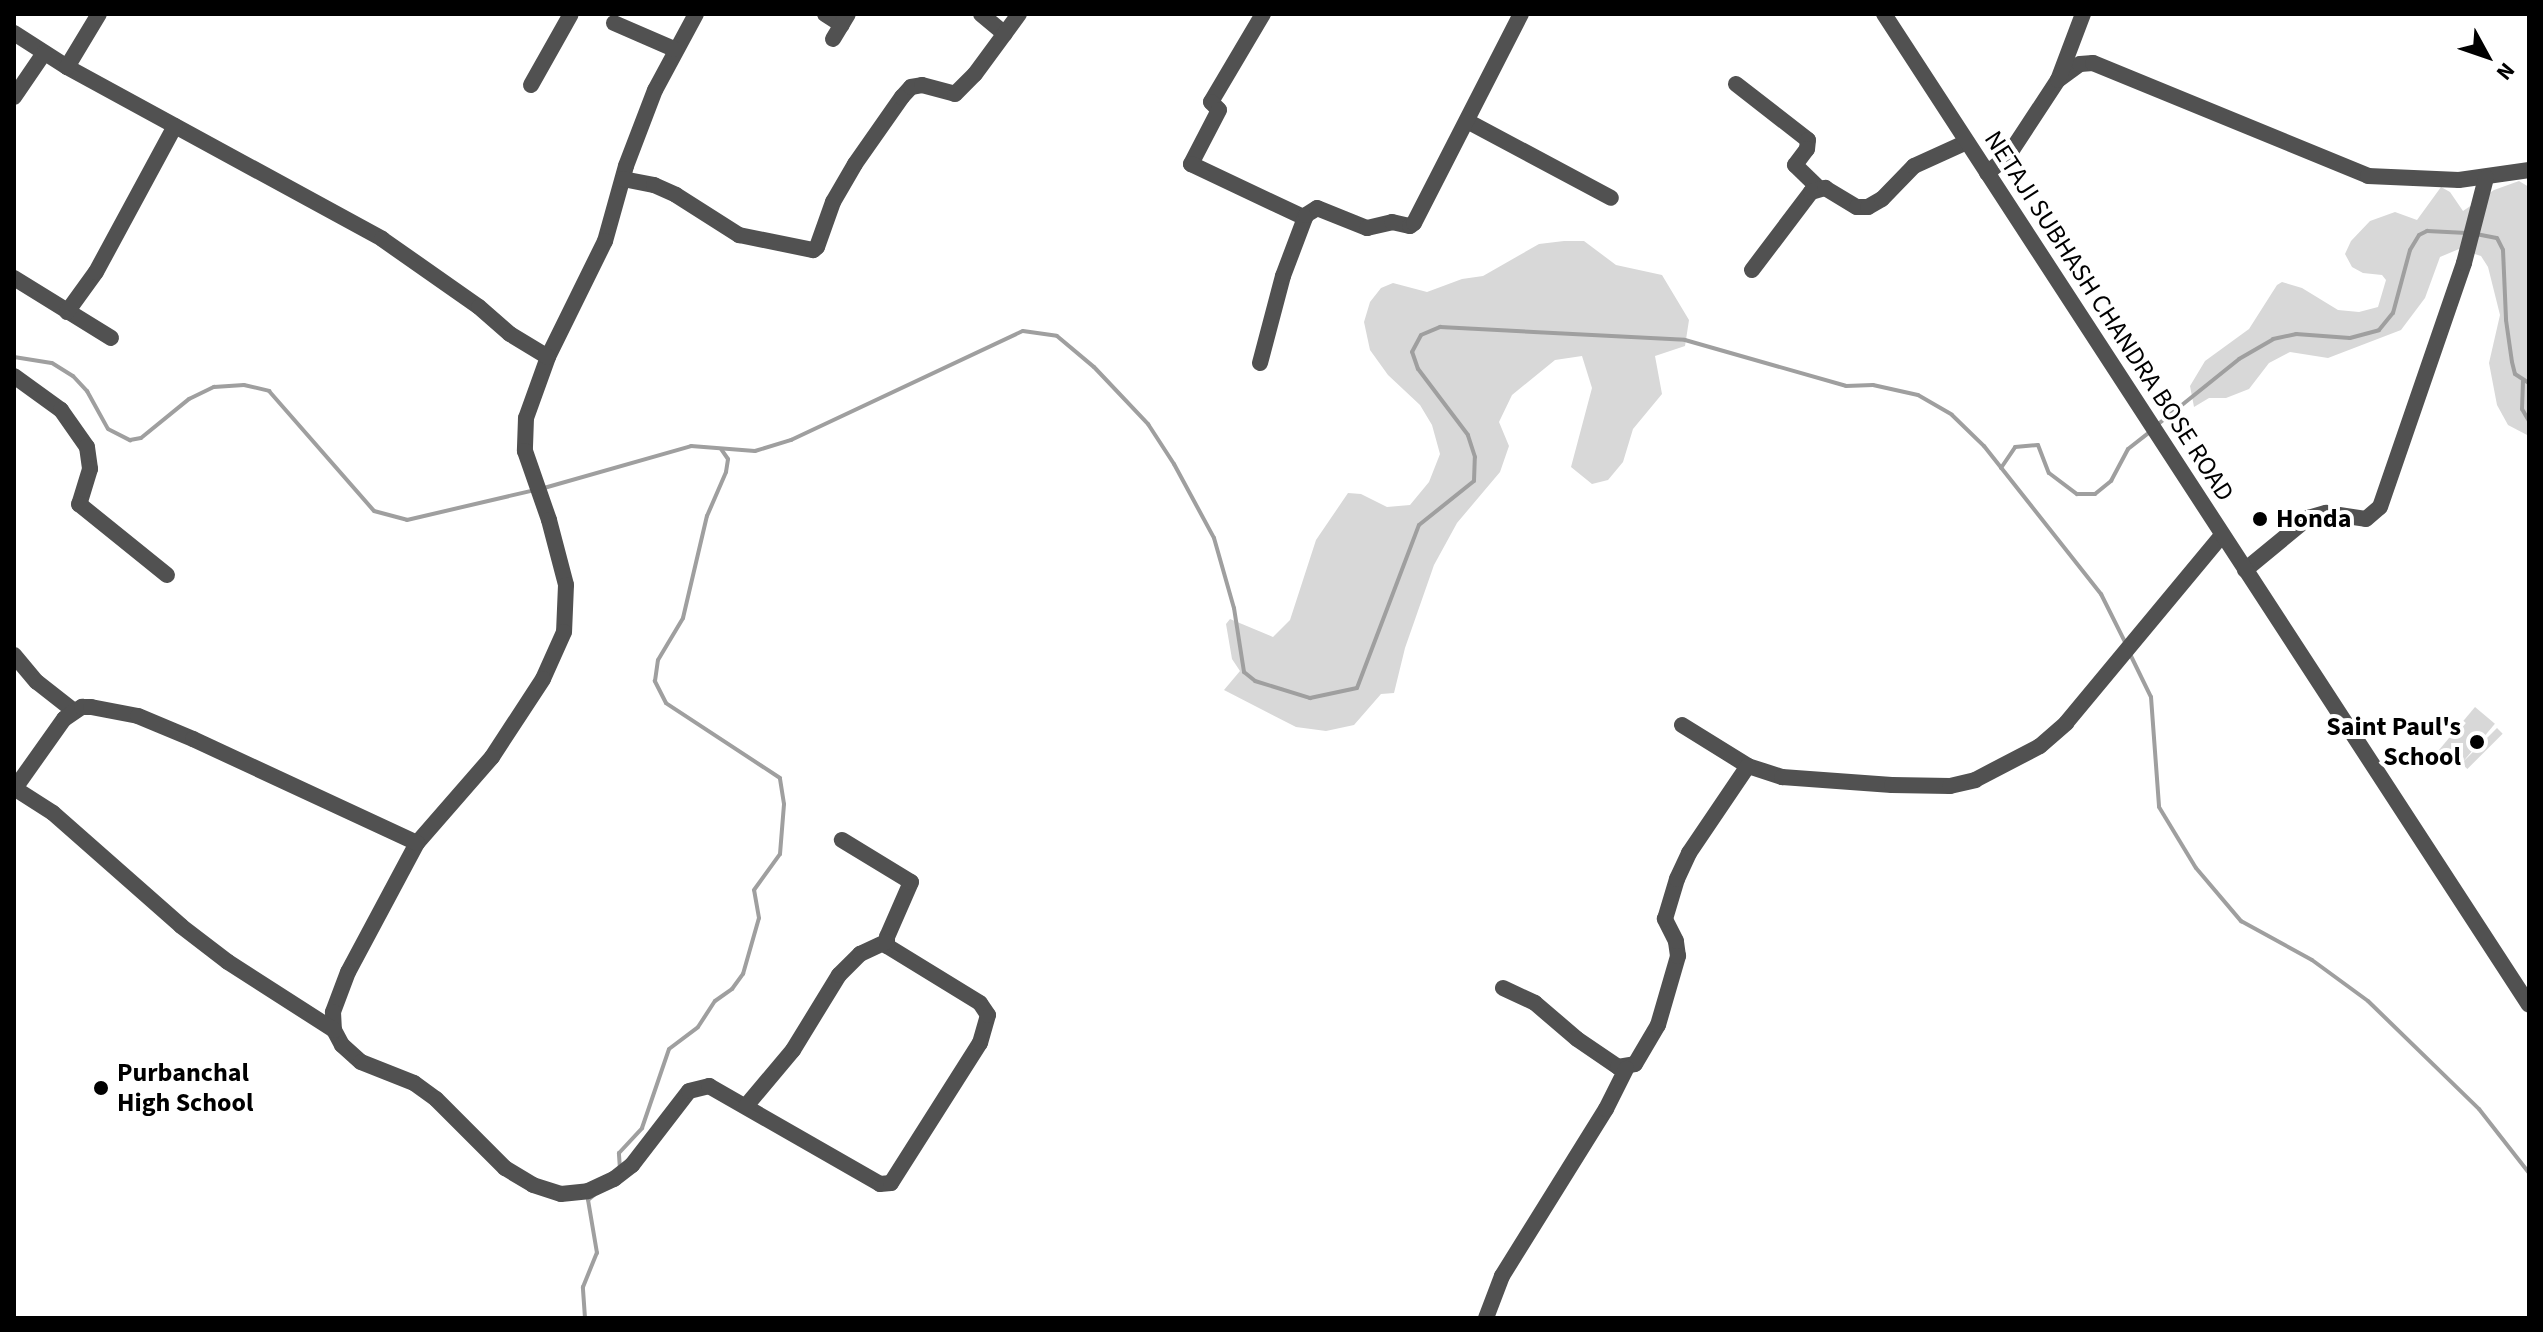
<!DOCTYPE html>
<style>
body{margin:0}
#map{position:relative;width:2543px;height:1332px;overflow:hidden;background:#fff;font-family:"Source Sans 3",sans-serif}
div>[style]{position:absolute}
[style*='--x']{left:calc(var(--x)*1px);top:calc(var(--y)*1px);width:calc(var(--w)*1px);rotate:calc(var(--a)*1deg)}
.green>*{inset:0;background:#d8d8d8;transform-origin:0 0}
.stream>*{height:4px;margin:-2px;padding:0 2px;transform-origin:2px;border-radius:2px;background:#9f9f9f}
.minor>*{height:16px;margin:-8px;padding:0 8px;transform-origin:8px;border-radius:8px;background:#515151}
.tertiary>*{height:16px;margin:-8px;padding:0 8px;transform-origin:8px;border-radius:8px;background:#515151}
.dots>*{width:22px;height:22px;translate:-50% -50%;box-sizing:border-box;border:4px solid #fff;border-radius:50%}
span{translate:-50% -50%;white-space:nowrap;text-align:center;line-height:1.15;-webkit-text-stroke:8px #fff;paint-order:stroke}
.street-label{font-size:26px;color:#000}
.poi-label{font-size:26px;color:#000;font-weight:700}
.left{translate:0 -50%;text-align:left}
.right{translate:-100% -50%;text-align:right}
.frame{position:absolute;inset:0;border:16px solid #000;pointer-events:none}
.north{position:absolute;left:2447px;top:16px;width:80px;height:80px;-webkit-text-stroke:6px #fff;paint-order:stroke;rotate:130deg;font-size:22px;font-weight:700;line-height:32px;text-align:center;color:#000}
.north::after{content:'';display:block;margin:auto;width:28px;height:36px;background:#000;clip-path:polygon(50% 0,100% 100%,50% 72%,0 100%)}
</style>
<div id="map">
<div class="green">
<i style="clip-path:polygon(2519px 181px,2529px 187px,2529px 436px,2508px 425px,2497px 405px,2489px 363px,2500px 315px,2488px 267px,2481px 256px,2459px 249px,2440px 257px,2425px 298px,2401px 330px,2328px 358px,2290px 352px,2269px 363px,2249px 389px,2226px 398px,2209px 398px,2194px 407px,2190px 386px,2205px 361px,2249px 329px,2277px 285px,2282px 282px,2302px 288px,2338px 310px,2359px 312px,2378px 307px,2386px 280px,2382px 275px,2363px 273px,2352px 267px,2345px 254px,2351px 241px,2370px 221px,2395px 212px,2417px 220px,2441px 187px,2450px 192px,2463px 211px,2494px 190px)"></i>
<i style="clip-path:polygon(1564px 241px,1584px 241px,1616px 265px,1662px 275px,1689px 320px,1685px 346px,1655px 356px,1662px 394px,1633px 429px,1623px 462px,1608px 480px,1592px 484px,1571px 467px,1592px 388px,1582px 356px,1555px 360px,1512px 395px,1499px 422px,1509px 446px,1500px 472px,1457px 523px,1434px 565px,1405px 648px,1394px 693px,1381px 694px,1354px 725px,1326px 731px,1296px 727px,1224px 690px,1240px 671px,1232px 659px,1226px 624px,1230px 619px,1273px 637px,1290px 620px,1316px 540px,1348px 493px,1361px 494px,1387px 507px,1410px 505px,1429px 482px,1440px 454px,1432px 425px,1420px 405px,1388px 375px,1370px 350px,1364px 322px,1370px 302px,1381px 288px,1393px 283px,1427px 292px,1462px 279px,1483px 276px,1539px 244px)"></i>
<i style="left:2475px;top:707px;width:26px;height:56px;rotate:40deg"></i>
<i style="left:2497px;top:728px;width:8px;height:50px;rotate:45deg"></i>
</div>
<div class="stream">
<i style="--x:2476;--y:234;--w:21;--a:11"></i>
<i style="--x:2497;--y:238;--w:13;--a:63"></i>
<i style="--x:2503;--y:250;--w:70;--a:87.5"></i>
<i style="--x:2506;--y:320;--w:42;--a:81.9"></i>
<i style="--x:2512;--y:362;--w:12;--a:76"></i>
<i style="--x:2515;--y:374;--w:17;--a:33"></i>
<i style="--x:14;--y:357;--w:38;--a:9"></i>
<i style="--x:52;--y:363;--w:25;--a:32"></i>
<i style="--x:73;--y:376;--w:21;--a:47"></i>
<i style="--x:87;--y:391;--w:43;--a:61.1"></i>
<i style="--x:108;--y:429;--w:25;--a:27"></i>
<i style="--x:130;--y:440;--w:11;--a:-10"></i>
<i style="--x:141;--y:438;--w:62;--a:-39.1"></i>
<i style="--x:189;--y:399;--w:28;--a:-26"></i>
<i style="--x:214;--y:387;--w:30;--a:-4"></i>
<i style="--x:244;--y:385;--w:26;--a:13"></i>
<i style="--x:269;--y:391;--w:159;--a:48.8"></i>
<i style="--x:374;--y:511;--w:34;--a:15"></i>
<i style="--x:407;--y:520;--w:131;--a:-13.2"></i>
<i style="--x:2523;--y:381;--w:28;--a:92"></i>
<i style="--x:2522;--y:409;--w:14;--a:60"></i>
<i style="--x:2157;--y:425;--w:105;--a:-38.8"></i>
<i style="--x:2239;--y:359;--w:39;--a:-30"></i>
<i style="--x:2273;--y:339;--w:24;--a:-12"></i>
<i style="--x:2296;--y:334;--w:54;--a:4.2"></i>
<i style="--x:2350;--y:338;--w:30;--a:-15"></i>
<i style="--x:2379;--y:330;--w:22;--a:-51"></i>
<i style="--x:2393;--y:313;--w:65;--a:-74.9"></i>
<i style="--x:2410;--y:250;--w:17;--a:-59"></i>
<i style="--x:2419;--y:235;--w:9;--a:-27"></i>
<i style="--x:2427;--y:231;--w:40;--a:2.9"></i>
<i style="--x:2001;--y:468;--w:25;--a:-56"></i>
<i style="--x:2015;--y:447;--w:23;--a:-5"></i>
<i style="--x:2038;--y:445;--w:30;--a:69"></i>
<i style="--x:2049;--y:473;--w:35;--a:37"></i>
<i style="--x:2077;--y:494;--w:18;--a:0"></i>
<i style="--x:2095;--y:494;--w:21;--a:-39"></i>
<i style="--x:2111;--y:481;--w:36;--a:-62"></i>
<i style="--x:2128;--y:449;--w:29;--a:-38"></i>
<i style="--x:544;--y:488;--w:153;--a:-15.9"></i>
<i style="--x:691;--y:446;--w:64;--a:4.5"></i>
<i style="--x:755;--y:451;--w:38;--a:-17"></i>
<i style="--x:791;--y:440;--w:256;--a:-25.2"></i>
<i style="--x:1023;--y:331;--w:34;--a:8"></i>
<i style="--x:1057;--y:336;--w:48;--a:40"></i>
<i style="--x:1094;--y:367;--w:79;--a:46.5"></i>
<i style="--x:1148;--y:424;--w:48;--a:57"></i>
<i style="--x:1174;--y:464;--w:84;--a:61.6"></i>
<i style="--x:1214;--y:538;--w:73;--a:74.1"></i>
<i style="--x:1234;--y:608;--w:65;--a:81.1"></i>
<i style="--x:1244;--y:672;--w:14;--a:39"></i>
<i style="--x:1255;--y:681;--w:58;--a:17.2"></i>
<i style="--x:1310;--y:698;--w:48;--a:-12"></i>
<i style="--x:1357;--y:688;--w:174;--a:-69.2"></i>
<i style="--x:1419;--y:525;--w:70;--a:-38.7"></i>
<i style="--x:1474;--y:481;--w:24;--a:-88"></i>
<i style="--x:1475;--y:457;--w:23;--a:-108"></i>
<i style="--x:1468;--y:435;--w:83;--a:-127.1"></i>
<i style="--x:1418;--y:369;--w:18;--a:-109"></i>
<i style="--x:1412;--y:352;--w:19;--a:-62"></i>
<i style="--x:1421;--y:335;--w:21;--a:-23"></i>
<i style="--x:1440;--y:327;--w:245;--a:3"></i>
<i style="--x:1685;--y:340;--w:167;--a:15.9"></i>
<i style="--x:1846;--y:386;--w:27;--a:-2"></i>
<i style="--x:1873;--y:385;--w:46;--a:12.5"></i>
<i style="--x:1918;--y:395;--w:39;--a:30"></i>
<i style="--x:1952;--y:415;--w:45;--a:44.1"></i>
<i style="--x:1984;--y:446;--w:189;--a:51.7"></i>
<i style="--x:2101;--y:594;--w:54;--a:63.4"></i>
<i style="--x:2130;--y:654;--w:48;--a:64"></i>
<i style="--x:2151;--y:697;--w:110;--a:85.8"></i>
<i style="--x:2159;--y:807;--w:71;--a:58.8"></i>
<i style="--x:2196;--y:868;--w:70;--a:49.7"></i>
<i style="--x:2241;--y:921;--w:81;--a:28.8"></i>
<i style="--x:2312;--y:960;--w:69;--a:36.2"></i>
<i style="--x:2368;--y:1001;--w:155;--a:44.2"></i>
<i style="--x:2479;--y:1109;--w:81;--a:52"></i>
<i style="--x:620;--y:1169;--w:16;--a:-94"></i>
<i style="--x:619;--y:1153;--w:34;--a:-47"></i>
<i style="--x:642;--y:1128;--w:83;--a:-71.1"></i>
<i style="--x:669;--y:1049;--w:36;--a:-37"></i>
<i style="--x:698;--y:1027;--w:31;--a:-57"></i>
<i style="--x:715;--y:1001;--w:21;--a:-35"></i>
<i style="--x:732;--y:989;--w:19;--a:-54"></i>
<i style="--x:743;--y:974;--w:58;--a:-74.1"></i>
<i style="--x:759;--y:918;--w:28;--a:-100"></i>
<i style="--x:754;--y:890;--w:44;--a:-54.2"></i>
<i style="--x:780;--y:854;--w:50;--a:-85.4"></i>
<i style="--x:784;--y:804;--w:26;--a:-99"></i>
<i style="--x:780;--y:778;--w:136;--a:-146.7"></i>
<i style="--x:666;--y:703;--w:25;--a:-117"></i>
<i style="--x:655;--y:681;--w:21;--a:-82"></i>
<i style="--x:658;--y:660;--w:49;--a:-59.2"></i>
<i style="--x:683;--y:618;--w:105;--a:-76.8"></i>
<i style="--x:707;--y:516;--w:48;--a:-66.6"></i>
<i style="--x:726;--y:472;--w:13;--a:-81"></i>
<i style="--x:728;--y:459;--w:12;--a:-125"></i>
<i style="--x:585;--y:1318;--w:31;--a:-94"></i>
<i style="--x:583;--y:1287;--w:37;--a:-68"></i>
<i style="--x:597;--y:1253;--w:54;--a:-99.6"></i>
<i style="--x:588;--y:1200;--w:8;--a:-40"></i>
</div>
<div class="minor">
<i style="--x:696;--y:14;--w:86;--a:118.3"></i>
<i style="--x:655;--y:90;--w:81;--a:110.9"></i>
<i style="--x:626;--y:166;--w:78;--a:105.6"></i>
<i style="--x:605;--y:241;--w:129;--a:116.2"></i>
<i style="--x:548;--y:357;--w:65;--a:109.8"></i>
<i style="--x:526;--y:418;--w:33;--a:92"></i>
<i style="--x:525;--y:451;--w:73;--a:70.8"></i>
<i style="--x:549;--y:520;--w:67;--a:75.3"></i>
<i style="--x:566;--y:585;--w:47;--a:92.4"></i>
<i style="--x:564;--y:632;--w:51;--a:114.1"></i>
<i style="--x:543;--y:679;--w:93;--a:123.2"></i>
<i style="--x:492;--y:757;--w:114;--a:131.1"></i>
<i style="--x:417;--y:843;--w:146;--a:118.1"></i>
<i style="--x:348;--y:972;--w:43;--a:110.6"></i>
<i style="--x:333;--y:1012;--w:18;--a:87"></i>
<i style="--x:334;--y:1030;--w:17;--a:62"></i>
<i style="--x:342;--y:1045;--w:25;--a:42"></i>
<i style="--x:361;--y:1062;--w:57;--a:21.6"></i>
<i style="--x:414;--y:1083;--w:27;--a:36"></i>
<i style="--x:436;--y:1099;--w:98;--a:45"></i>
<i style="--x:505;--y:1168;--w:33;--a:31"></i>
<i style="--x:533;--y:1185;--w:29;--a:18"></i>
<i style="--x:561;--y:1194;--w:27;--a:-6"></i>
<i style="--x:588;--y:1191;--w:29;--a:-25"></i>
<i style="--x:614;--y:1179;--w:23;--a:-38"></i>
<i style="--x:632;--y:1165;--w:93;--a:-52.4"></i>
<i style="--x:689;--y:1091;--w:21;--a:-14"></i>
<i style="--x:709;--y:1086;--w:197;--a:29.8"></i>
<i style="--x:880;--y:1184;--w:11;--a:-5"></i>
<i style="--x:891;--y:1183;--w:166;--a:-57.6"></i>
<i style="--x:980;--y:1043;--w:29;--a:-74"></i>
<i style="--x:988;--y:1015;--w:14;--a:-124"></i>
<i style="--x:980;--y:1003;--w:109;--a:-148.5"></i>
<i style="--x:887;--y:946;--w:9;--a:-90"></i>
<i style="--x:887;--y:937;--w:60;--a:-66.4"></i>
<i style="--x:911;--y:882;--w:81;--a:-148.7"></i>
<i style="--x:825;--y:14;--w:20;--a:33"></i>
<i style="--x:981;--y:14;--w:31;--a:40"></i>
<i style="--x:1263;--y:14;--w:102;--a:120.6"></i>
<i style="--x:1211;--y:102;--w:11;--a:45"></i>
<i style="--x:1219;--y:110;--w:61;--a:117.4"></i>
<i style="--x:1191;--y:164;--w:126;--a:25.3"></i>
<i style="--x:614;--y:23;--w:65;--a:23.4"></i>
<i style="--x:14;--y:33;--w:63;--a:32.7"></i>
<i style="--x:67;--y:67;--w:359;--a:28.6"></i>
<i style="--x:382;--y:239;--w:118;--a:35"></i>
<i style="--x:479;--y:307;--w:41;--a:41.1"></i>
<i style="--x:510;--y:334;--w:44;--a:31.2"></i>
<i style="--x:833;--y:39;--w:29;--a:-59"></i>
<i style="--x:67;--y:67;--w:62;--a:-58.9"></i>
<i style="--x:2058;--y:80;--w:27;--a:-36"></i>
<i style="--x:2080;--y:64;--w:13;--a:-4"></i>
<i style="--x:2093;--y:63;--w:297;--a:22.3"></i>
<i style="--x:2368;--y:176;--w:91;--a:2.5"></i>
<i style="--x:2459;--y:180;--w:71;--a:-8.1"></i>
<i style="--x:1736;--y:84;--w:91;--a:37.9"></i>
<i style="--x:1808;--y:140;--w:9;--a:96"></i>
<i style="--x:1807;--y:149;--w:20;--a:127"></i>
<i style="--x:1795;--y:165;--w:33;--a:44"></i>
<i style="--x:531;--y:85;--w:81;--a:-60.6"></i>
<i style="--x:14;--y:97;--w:53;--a:-55.7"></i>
<i style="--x:1467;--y:121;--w:163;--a:28.1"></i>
<i style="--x:1987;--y:173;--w:27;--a:-39"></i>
<i style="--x:2008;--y:156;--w:91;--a:-56.7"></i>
<i style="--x:2058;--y:80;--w:71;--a:-69.3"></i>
<i style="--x:623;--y:179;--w:32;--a:11"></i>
<i style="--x:654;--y:185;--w:24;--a:24"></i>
<i style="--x:676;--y:195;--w:75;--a:32.4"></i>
<i style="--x:739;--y:235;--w:76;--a:11.5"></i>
<i style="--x:813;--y:250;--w:5;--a:-37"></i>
<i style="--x:817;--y:247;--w:48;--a:-70.4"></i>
<i style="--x:833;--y:202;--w:44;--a:-59.9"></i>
<i style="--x:855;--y:164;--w:82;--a:-55"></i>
<i style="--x:902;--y:97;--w:13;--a:-48"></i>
<i style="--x:911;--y:87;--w:11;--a:-10"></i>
<i style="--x:922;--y:85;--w:34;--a:15"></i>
<i style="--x:955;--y:94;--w:28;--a:-45"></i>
<i style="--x:975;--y:74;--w:74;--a:-53.7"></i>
<i style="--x:1752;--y:270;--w:98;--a:-52.9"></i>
<i style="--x:1811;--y:192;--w:15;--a:-16"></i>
<i style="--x:1825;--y:188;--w:37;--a:31"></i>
<i style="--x:1857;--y:207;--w:11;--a:0"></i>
<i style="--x:1868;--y:207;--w:16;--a:-30"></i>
<i style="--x:1882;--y:199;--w:46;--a:-45.9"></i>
<i style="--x:1914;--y:166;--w:58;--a:-24.4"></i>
<i style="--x:14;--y:278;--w:114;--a:31.7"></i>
<i style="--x:67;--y:312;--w:49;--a:-54.1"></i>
<i style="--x:96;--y:272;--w:166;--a:-61.6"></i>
<i style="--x:1260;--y:363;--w:90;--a:-75.2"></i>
<i style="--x:1283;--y:276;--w:65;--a:-69.3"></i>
<i style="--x:1306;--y:215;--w:13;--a:-32"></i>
<i style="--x:1317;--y:208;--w:54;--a:21.8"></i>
<i style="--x:1367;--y:228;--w:26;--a:-13"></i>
<i style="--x:1392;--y:222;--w:18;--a:13"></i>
<i style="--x:1410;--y:226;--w:5;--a:-37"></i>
<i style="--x:1414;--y:223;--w:235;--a:-62.9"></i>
<i style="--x:14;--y:376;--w:58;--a:35.9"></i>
<i style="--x:61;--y:410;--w:45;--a:54.9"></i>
<i style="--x:87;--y:447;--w:22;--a:82"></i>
<i style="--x:90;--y:469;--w:37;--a:107"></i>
<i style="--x:79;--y:504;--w:113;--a:38.9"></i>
<i style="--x:2245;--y:570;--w:82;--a:-39.5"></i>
<i style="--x:2308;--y:518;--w:19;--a:-16"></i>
<i style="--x:2326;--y:513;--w:40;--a:8.5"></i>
<i style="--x:2366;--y:519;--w:18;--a:-41"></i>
<i style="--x:2380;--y:507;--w:258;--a:-71"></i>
<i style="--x:2464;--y:263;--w:88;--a:-75.5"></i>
<i style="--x:14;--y:655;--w:35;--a:50"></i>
<i style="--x:37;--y:682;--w:47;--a:38.1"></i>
<i style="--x:1682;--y:725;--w:78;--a:31.8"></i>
<i style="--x:1748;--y:766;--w:36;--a:18"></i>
<i style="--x:1782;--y:777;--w:110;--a:4.2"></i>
<i style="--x:1892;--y:785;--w:58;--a:1"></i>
<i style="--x:1950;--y:786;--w:26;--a:-13"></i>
<i style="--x:1975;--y:780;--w:73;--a:-27.6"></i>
<i style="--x:2040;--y:746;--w:35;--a:-41"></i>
<i style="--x:2066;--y:723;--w:244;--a:-50.3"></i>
<i style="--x:14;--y:788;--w:46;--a:32.7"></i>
<i style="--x:53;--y:813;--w:171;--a:41.4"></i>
<i style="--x:181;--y:926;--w:59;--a:37.5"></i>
<i style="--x:228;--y:962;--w:126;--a:32.7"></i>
<i style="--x:15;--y:788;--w:85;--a:-54.6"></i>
<i style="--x:64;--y:719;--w:22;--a:-34"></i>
<i style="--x:82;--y:707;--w:9;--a:0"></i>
<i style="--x:91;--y:707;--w:48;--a:10.8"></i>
<i style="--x:138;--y:716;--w:60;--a:22.7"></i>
<i style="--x:193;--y:739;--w:247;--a:24.9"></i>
<i style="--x:1503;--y:988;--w:35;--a:25"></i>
<i style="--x:1535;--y:1003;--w:55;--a:40.6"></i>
<i style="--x:1577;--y:1039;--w:50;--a:34.3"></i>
<i style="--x:1618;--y:1067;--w:17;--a:-10"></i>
<i style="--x:1635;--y:1064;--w:45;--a:-59.5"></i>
<i style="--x:1658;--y:1025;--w:72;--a:-73.8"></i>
<i style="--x:1678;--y:956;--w:15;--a:-98"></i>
<i style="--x:1676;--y:941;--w:25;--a:-117"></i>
<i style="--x:1665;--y:919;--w:42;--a:-73.3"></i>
<i style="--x:1677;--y:879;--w:29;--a:-65"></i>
<i style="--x:1689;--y:853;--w:105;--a:-55.9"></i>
<i style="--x:746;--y:1106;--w:73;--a:-50"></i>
<i style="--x:793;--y:1050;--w:88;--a:-58.5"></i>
<i style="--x:839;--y:975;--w:30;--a:-45"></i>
<i style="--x:860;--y:954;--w:29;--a:-25"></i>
<i style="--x:1486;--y:1318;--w:45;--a:-69.1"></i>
<i style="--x:1502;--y:1276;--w:197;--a:-58.1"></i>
<i style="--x:1606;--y:1109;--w:45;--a:-63.4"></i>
</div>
<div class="tertiary">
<i style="--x:1884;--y:14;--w:1182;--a:56.94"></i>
</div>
<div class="dots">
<i style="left:2260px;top:519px;background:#000"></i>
<i style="left:2477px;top:742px;background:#000"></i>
<i style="left:101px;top:1088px;background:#000"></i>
</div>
<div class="street-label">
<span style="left:2109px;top:316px;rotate:57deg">NETAJI SUBHASH CHANDRA BOSE ROAD</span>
</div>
<div class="poi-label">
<span class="left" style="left:2276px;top:519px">Honda</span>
<span class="right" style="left:2461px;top:742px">Saint Paul's<br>School</span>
<span class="left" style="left:117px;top:1088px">Purbanchal<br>High School</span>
</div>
<div class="frame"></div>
<div class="north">N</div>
</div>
